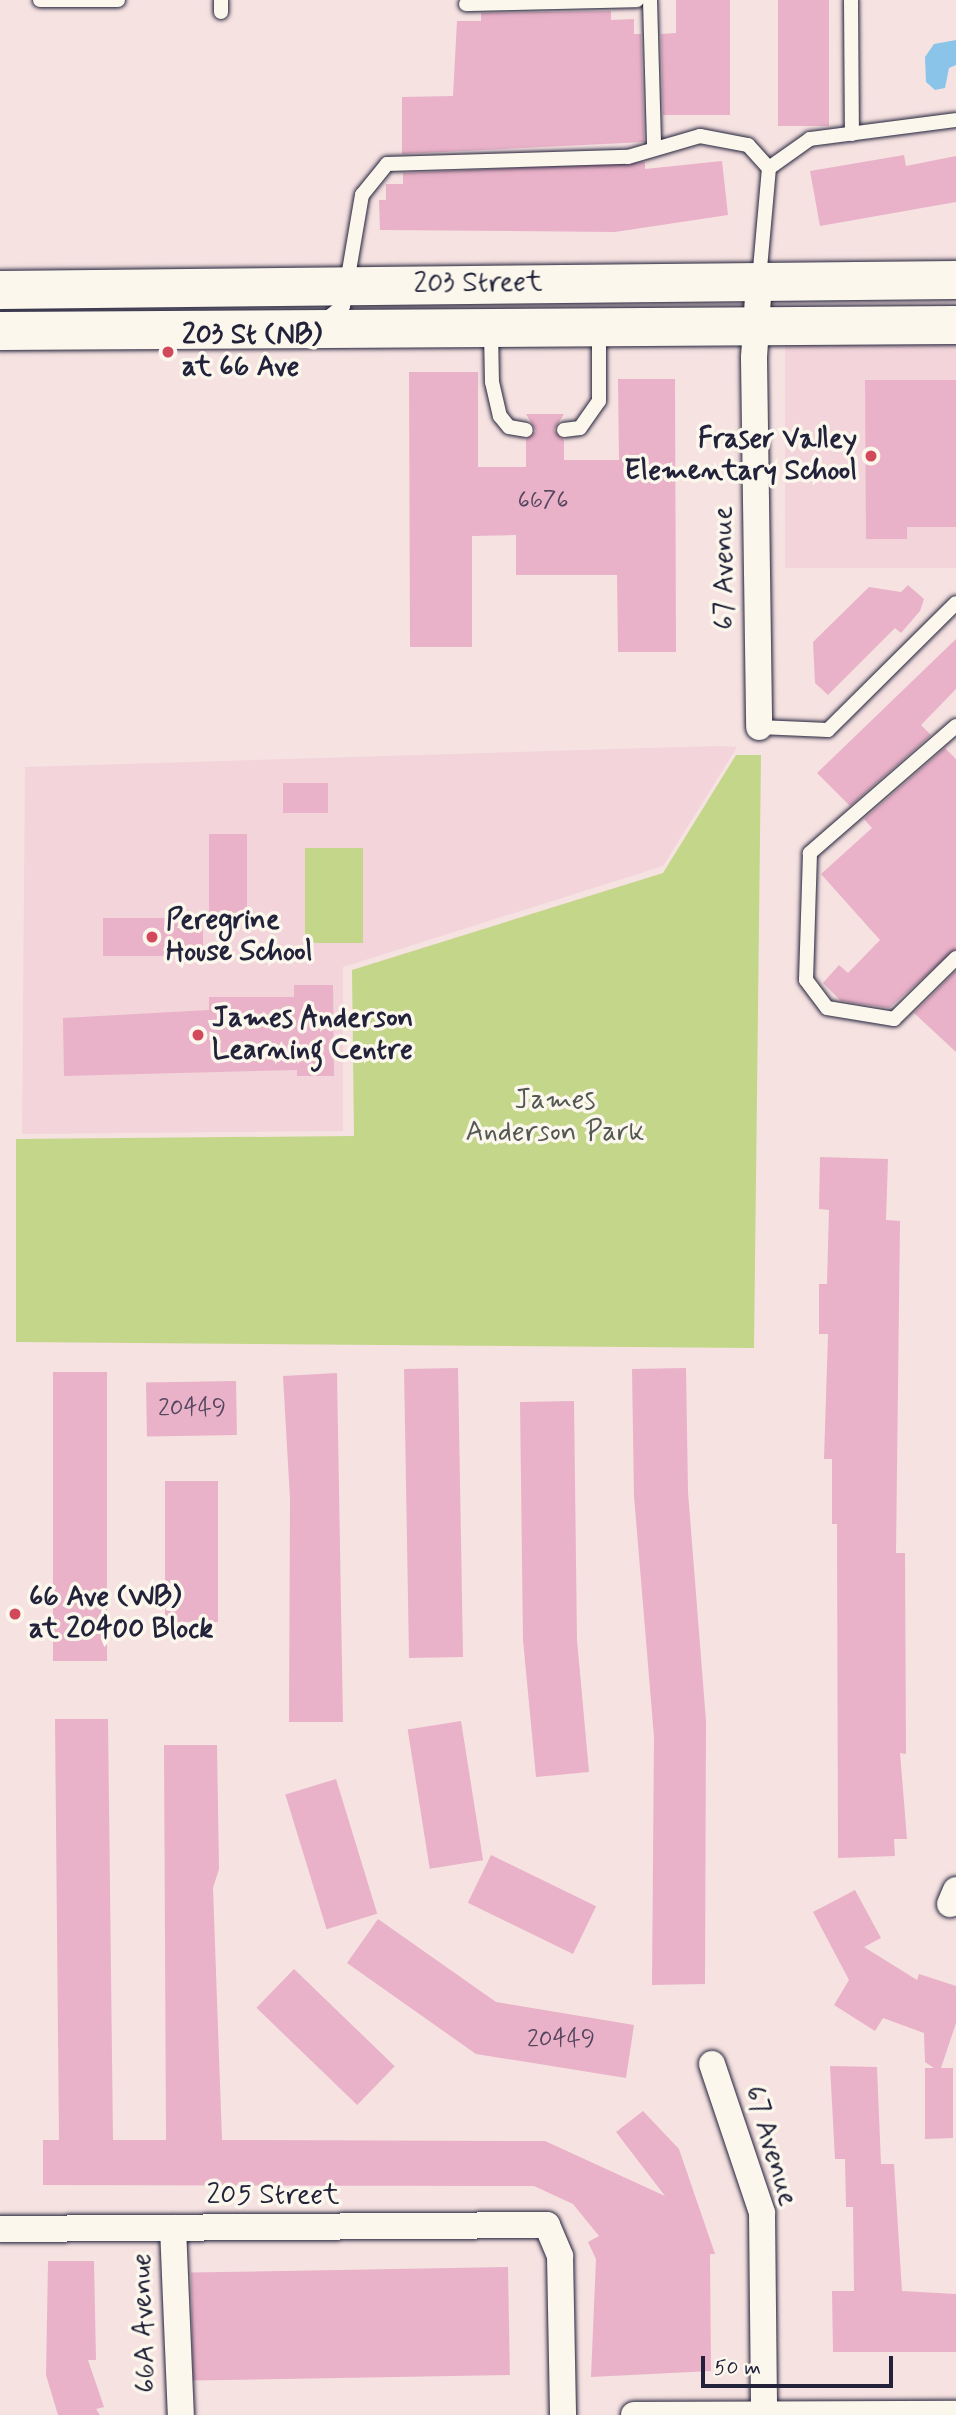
<!DOCTYPE html>
<style>
body{margin:0}
#map{position:relative;width:956px;height:2415px;overflow:hidden;background:#f6e2e1;font-family:Mynerve,sans-serif}
div>[style]{position:absolute}
[style*='--x']{left:calc(var(--x)*1px);top:calc(var(--y)*1px);width:calc(var(--w)*1px);rotate:calc(var(--a)*1deg)}
.built>*{inset:0;background:#f2d4da;transform-origin:0 0}
.green>*{inset:0;background:#c4d68a;transform-origin:0 0}
.water>*{inset:0;background:#8ac5e9}
.building>*{inset:0;background:#e9b2c8;transform-origin:0 0}
.roads{filter:drop-shadow(0 0 2px #22223b) drop-shadow(0 0 2px #22223b)}
.service>*{height:14px;margin:-7px;padding:0 7px;transform-origin:7px;border-radius:7px;background:#fbf7ec}
.minor>*{height:26px;margin:-13px;padding:0 13px;transform-origin:13px;border-radius:13px;background:#fbf7ec}
.secondary>*{height:38px;margin:-19px;padding:0 19px;transform-origin:19px;border-radius:19px;background:#fbf7ec}
.dots>*{width:19px;height:19px;translate:-50% -50%;box-sizing:border-box;border:4px solid #fbf7ec;border-radius:50%}
span{translate:-50% -50%;white-space:nowrap;text-align:center;line-height:1.15;-webkit-text-stroke:7px #fbf7ec;paint-order:stroke}
.number-label{font-size:24px;color:#54465e}
.number-label span{-webkit-text-stroke-width:0}
.street-label{font-size:28px;color:#22223b}
.poi-label{font-size:28px;color:#22223b;font-weight:700}
.left{translate:0 -50%;text-align:left}
.right{translate:-100% -50%;text-align:right}
.park-label{font-size:28px;color:#535853}
.scale{position:absolute;left:701px;top:2356px;width:192px;height:32px;box-sizing:border-box;border:4px solid #22223b;border-top:0;padding-left:9px;font-size:21px;line-height:24px;white-space:nowrap;color:#22223b;-webkit-text-stroke:5px #fbf7ec;paint-order:stroke}
</style>
<div id="map">
<div class="built">
<i style="left:956px;top:340px;width:228px;height:171px;rotate:90deg"></i>
<i style="clip-path:polygon(717px 746px,737px 747px,663px 866px,343px 967px,343px 1131px,22px 1134px,25px 767px)"></i>
</div>
<div class="green">
<i style="clip-path:polygon(736px 755px,761px 755px,754px 1348px,16px 1342px,16px 1139px,354px 1136px,352px 970px,663px 873px)"></i>
<i style="left:305px;top:848px;width:58px;height:95px"></i>
</div>
<div class="water">
<i style="clip-path:polygon(956px 40px,956px 65px,949px 68px,945px 88px,935px 90px,926px 82px,925px 57px,934px 44px)"></i>
</div>
<div class="building">
<i style="clip-path:polygon(676px 0,730px 0,730px 115px,663px 115px,661px 34px,676px 33px)"></i>
<i style="left:778px;top:0;width:51px;height:126px"></i>
<i style="clip-path:polygon(611px 11px,611px 20px,634px 19px,634px 34px,641px 34px,644px 142px,402px 154px,402px 97px,453px 96px,457px 21px,481px 21px,481px 13px)"></i>
<i style="clip-path:polygon(904px 155px,906px 166px,956px 156px,956px 202px,820px 226px,810px 171px)"></i>
<i style="clip-path:polygon(722px 161px,728px 215px,615px 232px,380px 230px,379px 200px,386px 200px,386px 184px,403px 184px,403px 173px,645px 162px,645px 169px)"></i>
<i style="clip-path:polygon(409px 372px,478px 372px,478px 467px,526px 467px,526px 439px,536px 431px,526px 414px,564px 414px,554px 430px,564px 440px,564px 460px,619px 460px,618px 379px,675px 379px,676px 652px,618px 652px,617px 575px,516px 575px,516px 535px,472px 536px,472px 647px,410px 647px)"></i>
<i style="clip-path:polygon(865px 380px,956px 380px,956px 527px,907px 527px,907px 539px,866px 539px)"></i>
<i style="clip-path:polygon(908px 585px,924px 599px,920px 611px,901px 633px,895px 628px,828px 695px,815px 683px,813px 642px,869px 587px,901px 592px)"></i>
<i style="clip-path:polygon(956px 639px,956px 689px,921px 725px,931px 735px,850px 806px,817px 773px)"></i>
<i style="clip-path:polygon(945px 748px,956px 759px,956px 949px,889px 1008px,841px 1001px,823px 983px,839px 965px,848px 973px,880px 940px,821px 874px,872px 828px,864px 819px)"></i>
<i style="left:283px;top:783px;width:45px;height:30px"></i>
<i style="left:209px;top:834px;width:38px;height:79px"></i>
<i style="left:103px;top:918px;width:100px;height:38px"></i>
<i style="clip-path:polygon(956px 971px,956px 1052px,914px 1013px)"></i>
<i style="clip-path:polygon(294px 985px,333px 985px,334px 1076px,297px 1076px,297px 1070px,64px 1076px,63px 1018px,209px 1010px,209px 997px,294px 997px)"></i>
<i style="clip-path:polygon(820px 1157px,888px 1159px,886px 1220px,900px 1221px,896px 1553px,905px 1553px,906px 1754px,900px 1753px,907px 1839px,894px 1839px,895px 1856px,838px 1858px,837px 1524px,832px 1524px,832px 1459px,824px 1459px,828px 1334px,819px 1334px,819px 1284px,827px 1284px,829px 1210px,819px 1209px)"></i>
<i style="left:458px;top:1368px;width:289px;height:54px;rotate:89deg"></i>
<i style="clip-path:polygon(686px 1368px,688px 1492px,706px 1721px,705px 1984px,652px 1985px,654px 1737px,634px 1496px,632px 1369px)"></i>
<i style="left:53px;top:1372px;width:54px;height:289px"></i>
<i style="clip-path:polygon(337px 1373px,343px 1722px,289px 1722px,290px 1499px,283px 1376px)"></i>
<i style="left:236px;top:1381px;width:54px;height:90px;rotate:89deg"></i>
<i style="clip-path:polygon(574px 1401px,577px 1640px,589px 1772px,536px 1777px,523px 1640px,520px 1402px)"></i>
<i style="left:165px;top:1481px;width:53px;height:141px"></i>
<i style="clip-path:polygon(55px 1719px,108px 1719px,113px 2140px,166px 2140px,164px 1745px,217px 1745px,219px 1869px,213px 1888px,222px 2140px,545px 2141px,665px 2196px,616px 2132px,643px 2111px,679px 2149px,715px 2254px,710px 2254px,711px 2371px,591px 2377px,596px 2259px,588px 2242px,599px 2236px,573px 2204px,534px 2186px,43px 2185px,43px 2140px,59px 2140px)"></i>
<i style="left:461px;top:1721px;width:141px;height:54px;rotate:81deg"></i>
<i style="left:336px;top:1779px;width:141px;height:53px;rotate:73deg"></i>
<i style="left:491px;top:1855px;width:117px;height:53px;rotate:26deg"></i>
<i style="clip-path:polygon(855px 1890px,881px 1938px,864px 1947px,917px 1980px,919px 1974px,956px 1986px,956px 2023px,941px 2068px,953px 2068px,953px 2138px,925px 2139px,925px 2068px,934px 2068px,925px 2062px,924px 2033px,883px 2018px,875px 2031px,834px 2005px,849px 1980px,813px 1912px)"></i>
<i style="clip-path:polygon(378px 1919px,496px 2002px,634px 2025px,626px 2078px,476px 2054px,347px 1963px)"></i>
<i style="left:294px;top:1969px;width:140px;height:54px;rotate:44deg"></i>
<i style="clip-path:polygon(830px 2066px,877px 2067px,881px 2164px,894px 2164px,902px 2291px,956px 2294px,956px 2352px,833px 2352px,832px 2291px,854px 2291px,853px 2207px,846px 2207px,845px 2159px,835px 2159px)"></i>
<i style="clip-path:polygon(48px 2261px,94px 2261px,96px 2360px,88px 2360px,104px 2407px,96px 2409px,100px 2415px,58px 2415px,46px 2375px)"></i>
<i style="left:508px;top:2267px;width:108px;height:317px;rotate:89deg"></i>
</div>
<div class="roads">
<div class="service">
<i style="--x:40;--y:0;--w:78;--a:0"></i>
<i style="--x:221;--y:0;--w:12;--a:90"></i>
<i style="--x:650;--y:0;--w:145;--a:88.4"></i>
<i style="--x:851;--y:0;--w:134;--a:89.6"></i>
<i style="--x:466;--y:4;--w:171;--a:-1.3"></i>
<i style="--x:759;--y:280;--w:112;--a:-84.9"></i>
<i style="--x:769;--y:168;--w:50;--a:-35.3"></i>
<i style="--x:810;--y:139;--w:147;--a:-7.4"></i>
<i style="--x:325;--y:320;--w:23;--a:-38"></i>
<i style="--x:343;--y:306;--w:113;--a:-80.3"></i>
<i style="--x:362;--y:195;--w:40;--a:-51"></i>
<i style="--x:387;--y:164;--w:241;--a:-1.7"></i>
<i style="--x:628;--y:157;--w:75;--a:-16.3"></i>
<i style="--x:700;--y:136;--w:49;--a:10.6"></i>
<i style="--x:748;--y:145;--w:31;--a:48"></i>
<i style="--x:491;--y:331;--w:51;--a:88.9"></i>
<i style="--x:492;--y:382;--w:35;--a:77"></i>
<i style="--x:500;--y:416;--w:14;--a:51"></i>
<i style="--x:509;--y:427;--w:17;--a:10"></i>
<i style="--x:564;--y:430;--w:16;--a:-7"></i>
<i style="--x:580;--y:428;--w:33;--a:-55"></i>
<i style="--x:599;--y:401;--w:71;--a:-90"></i>
<i style="--x:956;--y:726;--w:194;--a:139"></i>
<i style="--x:810;--y:853;--w:127;--a:91.8"></i>
<i style="--x:806;--y:980;--w:35;--a:53"></i>
<i style="--x:827;--y:1008;--w:68;--a:9.3"></i>
<i style="--x:894;--y:1019;--w:87;--a:-44.5"></i>
<i style="--x:759;--y:727;--w:69;--a:2.5"></i>
<i style="--x:828;--y:730;--w:180;--a:-44.8"></i>
</div>
<div class="minor">
<i style="--x:759;--y:282;--w:76;--a:93.8"></i>
<i style="--x:754;--y:358;--w:369;--a:89.2"></i>
<i style="--x:950;--y:1904;--w:15;--a:-67"></i>
<i style="--x:712;--y:2064;--w:157;--a:71.4"></i>
<i style="--x:762;--y:2213;--w:202;--a:89.4"></i>
<i style="--x:173;--y:2228;--w:187;--a:87.6"></i>
<i style="--x:0;--y:2229;--w:547;--a:-0.42"></i>
<i style="--x:547;--y:2225;--w:34;--a:67"></i>
<i style="--x:560;--y:2256;--w:159;--a:88.9"></i>
<i style="--x:634;--y:2415;--w:322;--a:-0.2"></i>
</div>
<div class="secondary">
<i style="--x:0;--y:290;--w:956;--a:-0.6"></i>
<i style="--x:0;--y:331;--w:956;--a:-0.36"></i>
</div>
</div>
<div class="dots">
<i style="left:168px;top:352px;background:#d1495b"></i>
<i style="left:871px;top:456px;background:#d1495b"></i>
<i style="left:152px;top:937px;background:#d1495b"></i>
<i style="left:198px;top:1035px;background:#d1495b"></i>
<i style="left:15px;top:1614px;background:#d1495b"></i>
</div>
<div class="number-label">
<span style="left:543px;top:501px">6676</span>
<span style="left:192px;top:1409px">20449</span>
<span style="left:561px;top:2040px">20449</span>
</div>
<div class="street-label">
<span style="left:478px;top:284px;rotate:-1deg">203 Street</span>
<span style="left:725px;top:568px;rotate:-91deg">67 Avenue</span>
<span style="left:770px;top:2146px;rotate:73deg">67 Avenue</span>
<span style="left:273px;top:2196px">205 Street</span>
<span style="left:145px;top:2323px;rotate:-92deg">66A Avenue</span>
</div>
<div class="poi-label">
<span class="left" style="left:182px;top:352px">203 St (NB)<br>at 66 Ave</span>
<span class="right" style="left:857px;top:456px">Fraser Valley<br>Elementary School</span>
<span class="left" style="left:166px;top:937px">Peregrine<br>House School</span>
<span class="left" style="left:212px;top:1035px">James Anderson<br>Learning Centre</span>
<span class="left" style="left:29px;top:1614px">66 Ave (WB)<br>at 20400 Block</span>
</div>
<div class="park-label">
<span style="left:555px;top:1117px">James<br>Anderson Park</span>
</div>
<div class="scale">50 m</div>
</div>
